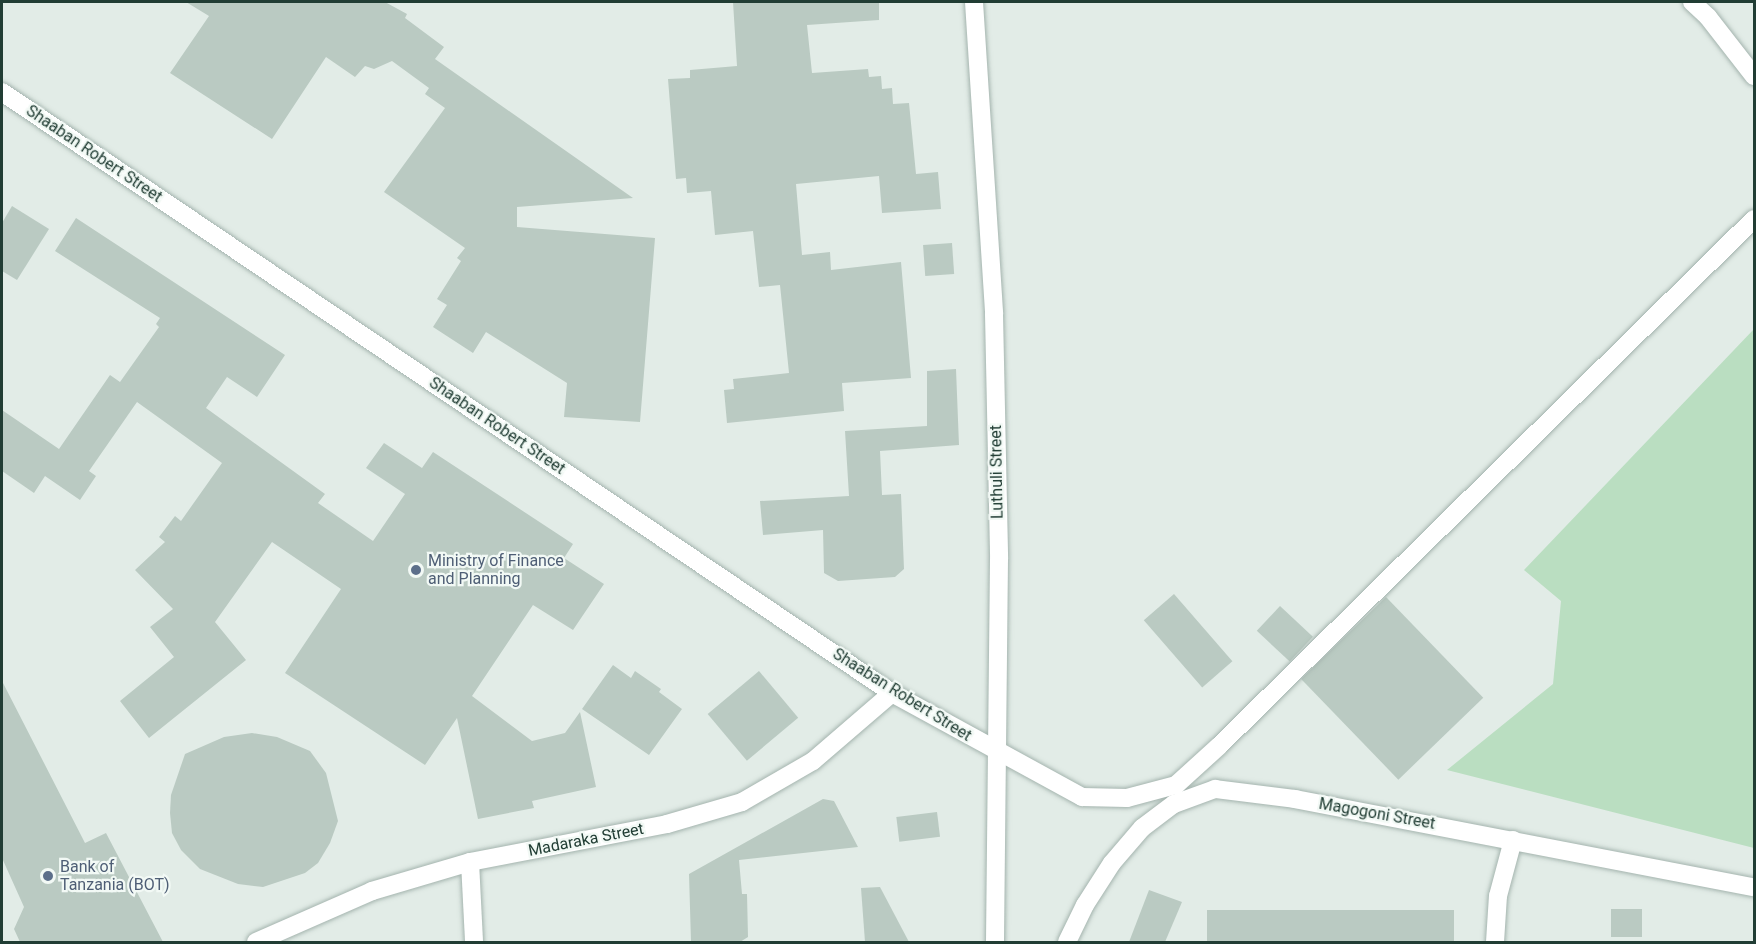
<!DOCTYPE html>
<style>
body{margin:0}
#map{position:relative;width:1756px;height:944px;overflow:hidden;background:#e2ece7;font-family:Roboto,sans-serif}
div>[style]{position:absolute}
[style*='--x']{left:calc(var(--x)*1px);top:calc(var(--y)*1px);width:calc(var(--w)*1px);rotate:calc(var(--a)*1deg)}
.green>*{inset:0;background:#badec1}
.building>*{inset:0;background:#bacac2;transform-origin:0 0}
.roads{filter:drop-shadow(0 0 2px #a4b4ae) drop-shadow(0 0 2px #a4b4ae)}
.minor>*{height:18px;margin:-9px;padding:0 9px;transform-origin:9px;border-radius:9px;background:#fff}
.dots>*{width:16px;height:16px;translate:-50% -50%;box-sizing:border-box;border:3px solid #f2f9f5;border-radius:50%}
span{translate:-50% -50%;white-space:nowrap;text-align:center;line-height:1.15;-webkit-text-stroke:4.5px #f2f9f5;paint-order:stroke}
.street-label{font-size:16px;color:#213d34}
.service-label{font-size:16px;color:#4e5e75}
.left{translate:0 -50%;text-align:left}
.frame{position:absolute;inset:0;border:3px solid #213d34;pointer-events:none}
</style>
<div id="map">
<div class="green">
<i style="clip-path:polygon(1754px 329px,1754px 848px,1447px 770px,1553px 684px,1561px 601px,1524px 570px)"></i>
</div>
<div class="building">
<i style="clip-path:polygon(186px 2px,385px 2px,407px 14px,405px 18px,444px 47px,435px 59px,633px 198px,517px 207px,517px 227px,655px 238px,640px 422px,564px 417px,567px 383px,486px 332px,473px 353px,433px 327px,447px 305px,437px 299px,461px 261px,457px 258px,465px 248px,384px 192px,445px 108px,425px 94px,429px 88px,392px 61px,374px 69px,365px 66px,355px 77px,326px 57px,272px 139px,170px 73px,209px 16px)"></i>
<i style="clip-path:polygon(733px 2px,879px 2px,879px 20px,807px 25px,812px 73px,868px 69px,869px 77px,881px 76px,882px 89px,892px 88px,893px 104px,909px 103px,916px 174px,938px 172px,941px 209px,882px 213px,879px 176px,796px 184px,802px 255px,830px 252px,831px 270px,901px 262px,911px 378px,842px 383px,844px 411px,727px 423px,724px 390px,734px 389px,733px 379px,789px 373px,780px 285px,759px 287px,753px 231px,715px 235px,711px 191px,687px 193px,686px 178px,676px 179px,668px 79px,690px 78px,690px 70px,737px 66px)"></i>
<i style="clip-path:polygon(12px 206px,49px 229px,17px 280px,2px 271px,2px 223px)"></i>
<i style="clip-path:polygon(76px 218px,285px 355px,257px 397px,227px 377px,206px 408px,325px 494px,318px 503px,373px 541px,405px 494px,366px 468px,384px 443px,422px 468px,433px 452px,573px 544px,564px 558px,604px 584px,573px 630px,533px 605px,472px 696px,532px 741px,565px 733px,580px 712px,596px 787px,532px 801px,534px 808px,478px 819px,457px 718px,425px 765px,285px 673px,341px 589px,272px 542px,215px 622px,246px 660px,149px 738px,120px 701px,174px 657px,150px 627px,173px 609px,135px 570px,165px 542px,159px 537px,175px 516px,181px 521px,222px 463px,137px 402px,89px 471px,96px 476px,80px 500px,45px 476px,34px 493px,2px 471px,2px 410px,59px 449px,110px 375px,120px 382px,159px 327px,156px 324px,160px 318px,55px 251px)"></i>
<i style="left:952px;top:243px;width:31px;height:29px;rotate:86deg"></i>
<i style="clip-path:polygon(956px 369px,959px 445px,880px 451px,882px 495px,901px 494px,904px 569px,895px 577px,838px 581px,824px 573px,823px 530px,763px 535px,760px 501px,849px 496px,845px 431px,927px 426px,927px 371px)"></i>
<i style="left:1174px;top:594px;width:89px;height:40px;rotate:49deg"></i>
<i style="left:1386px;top:597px;width:140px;height:118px;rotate:46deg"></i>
<i style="left:1280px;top:606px;width:45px;height:34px;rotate:43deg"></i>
<i style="clip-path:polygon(613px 665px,631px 678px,635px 671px,661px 689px,659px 692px,682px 709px,649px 755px,582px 709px)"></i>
<i style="left:759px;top:671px;width:61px;height:67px;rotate:50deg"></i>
<i style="clip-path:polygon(2px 681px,85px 843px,106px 833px,163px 942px,20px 942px,14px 929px,24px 907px,2px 858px)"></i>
<i style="clip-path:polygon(252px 733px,277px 737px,310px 751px,326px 773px,338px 821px,330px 843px,318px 863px,305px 873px,263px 887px,238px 884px,200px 869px,181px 850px,172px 833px,170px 813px,171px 795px,185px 754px,224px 737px)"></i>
<i style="clip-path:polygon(823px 799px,834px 801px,858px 847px,739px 860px,742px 894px,747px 894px,748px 937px,740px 942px,691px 942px,689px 874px)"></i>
<i style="left:937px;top:812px;width:25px;height:41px;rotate:83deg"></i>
<i style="clip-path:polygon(880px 887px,909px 942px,865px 942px,861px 888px)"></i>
<i style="clip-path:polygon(1149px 890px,1182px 902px,1165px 942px,1129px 942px)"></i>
<i style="left:1611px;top:909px;width:31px;height:28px"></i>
<i style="left:1454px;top:910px;width:32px;height:247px;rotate:90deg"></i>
</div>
<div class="roads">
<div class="minor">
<i style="--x:974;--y:2;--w:313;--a:86.3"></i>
<i style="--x:994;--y:314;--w:245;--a:88.8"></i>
<i style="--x:999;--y:559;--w:383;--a:90.6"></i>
<i style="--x:1692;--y:2;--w:22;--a:43"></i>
<i style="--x:1708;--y:17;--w:75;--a:52.1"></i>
<i style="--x:2;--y:92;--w:1074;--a:34.03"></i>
<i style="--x:892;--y:693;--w:217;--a:28.7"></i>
<i style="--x:1082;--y:797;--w:45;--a:1.3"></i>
<i style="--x:1127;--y:798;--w:51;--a:-14.9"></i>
<i style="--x:1176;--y:785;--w:58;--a:-42.2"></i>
<i style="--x:1219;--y:746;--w:751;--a:-44.57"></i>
<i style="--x:470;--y:862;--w:80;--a:87.1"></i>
<i style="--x:256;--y:942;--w:127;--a:-23.7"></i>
<i style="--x:372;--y:891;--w:102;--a:-16.5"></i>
<i style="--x:470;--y:862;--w:201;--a:-10.9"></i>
<i style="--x:667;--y:824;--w:78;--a:-16.3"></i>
<i style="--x:742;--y:802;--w:82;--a:-30"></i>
<i style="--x:813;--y:761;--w:104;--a:-40.7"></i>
<i style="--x:1067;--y:942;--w:41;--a:-64.1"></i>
<i style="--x:1085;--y:905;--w:50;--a:-57.3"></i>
<i style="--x:1112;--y:863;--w:46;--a:-49.4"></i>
<i style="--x:1142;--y:828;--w:40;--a:-37"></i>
<i style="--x:1174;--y:804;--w:44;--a:-20.1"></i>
<i style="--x:1215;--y:789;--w:81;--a:7.1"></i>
<i style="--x:1295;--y:799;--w:467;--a:10.9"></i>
<i style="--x:1495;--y:942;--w:46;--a:-86.3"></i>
<i style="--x:1498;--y:896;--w:58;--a:-75"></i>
</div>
</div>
<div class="dots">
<i style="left:416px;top:570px;background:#5c6f8a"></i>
<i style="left:48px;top:876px;background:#5c6f8a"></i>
</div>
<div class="street-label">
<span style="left:94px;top:154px;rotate:34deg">Shaaban Robert Street</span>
<span style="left:497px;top:426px;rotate:34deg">Shaaban Robert Street</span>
<span style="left:997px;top:472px;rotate:-91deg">Luthuli Street</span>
<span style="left:902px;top:695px;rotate:32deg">Shaaban Robert Street</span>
<span style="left:1377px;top:814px;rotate:10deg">Magogoni Street</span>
<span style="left:586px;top:840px;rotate:-11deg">Madaraka Street</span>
</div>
<div class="service-label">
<span class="left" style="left:428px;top:570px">Ministry of Finance<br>and Planning</span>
<span class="left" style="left:60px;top:876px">Bank of<br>Tanzania (BOT)</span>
</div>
<div class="frame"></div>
</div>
